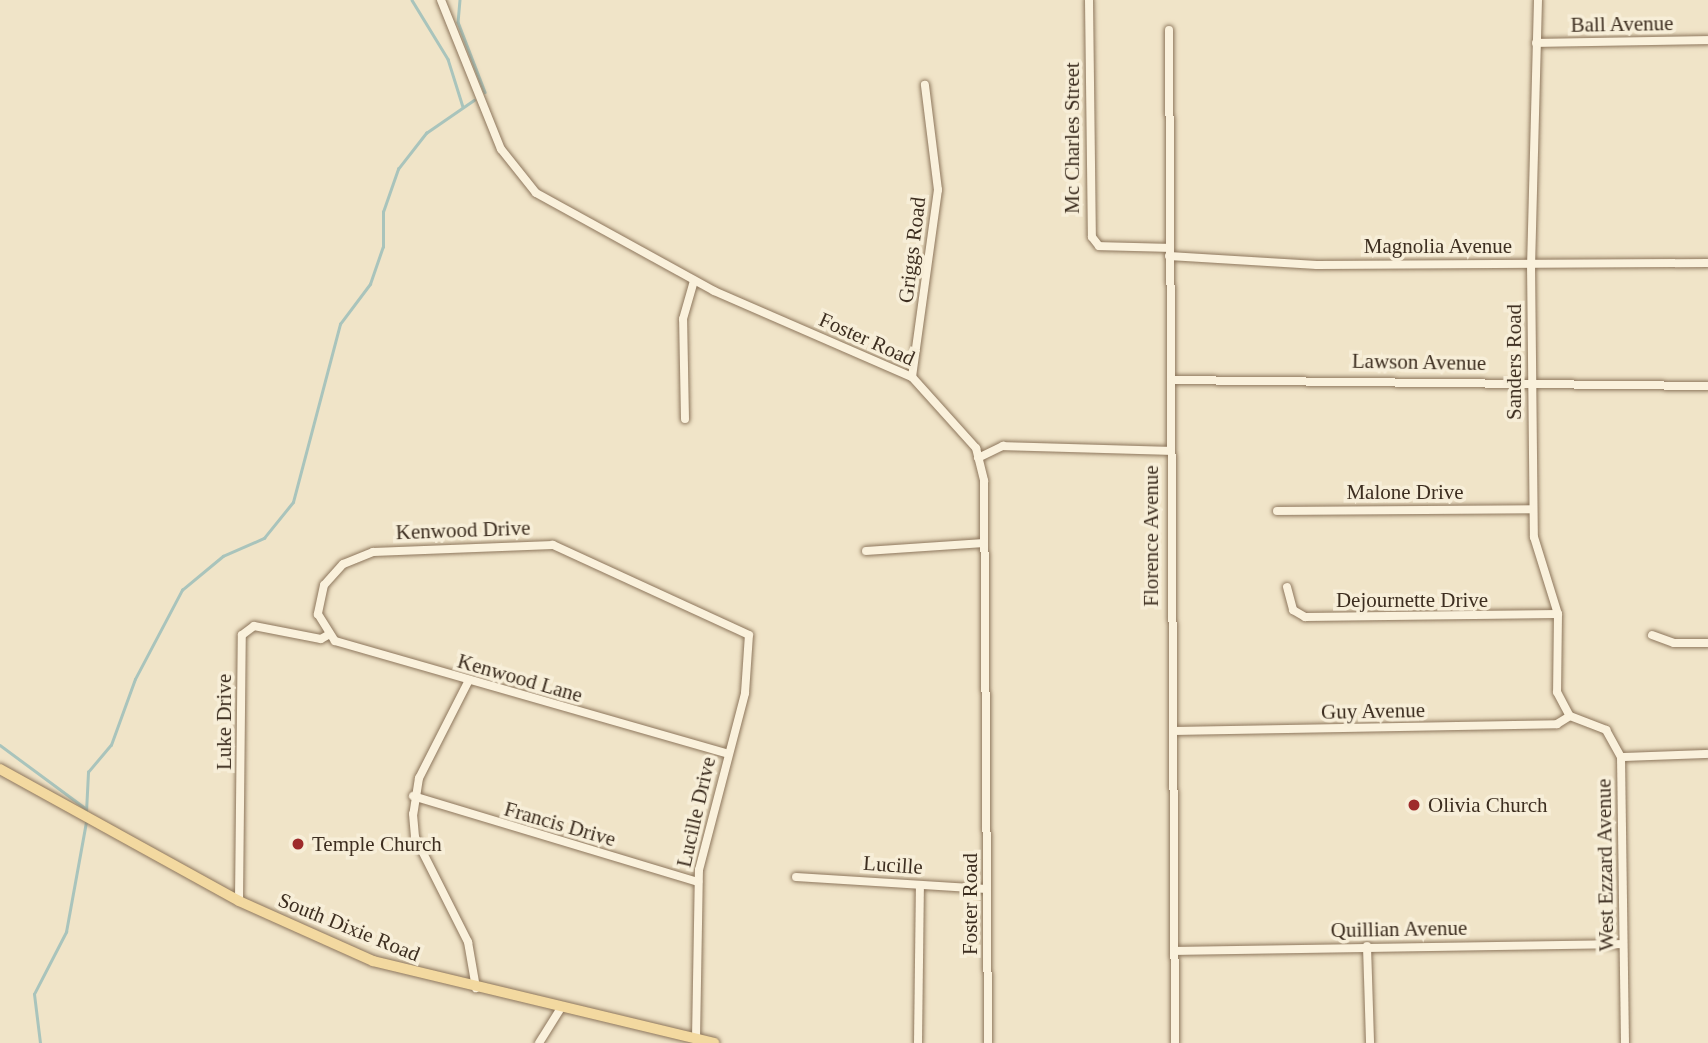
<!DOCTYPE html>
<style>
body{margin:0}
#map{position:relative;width:1708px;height:1043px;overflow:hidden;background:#f0e4c8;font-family:Georgia,serif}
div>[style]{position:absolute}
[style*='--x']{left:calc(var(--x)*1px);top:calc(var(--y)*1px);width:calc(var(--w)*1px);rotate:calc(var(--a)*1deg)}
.stream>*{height:2.5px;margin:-1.25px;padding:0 1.25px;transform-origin:1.25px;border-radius:1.25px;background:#a9c4bc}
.roads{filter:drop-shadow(0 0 2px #8d765c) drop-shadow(0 0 2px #8d765c)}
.minor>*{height:8px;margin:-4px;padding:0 4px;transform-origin:4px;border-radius:4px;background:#faf1dc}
.major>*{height:10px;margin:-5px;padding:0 5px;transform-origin:5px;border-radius:5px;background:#f3d9a0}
.dots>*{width:19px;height:19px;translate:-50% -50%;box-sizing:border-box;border:4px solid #f7eed8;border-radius:50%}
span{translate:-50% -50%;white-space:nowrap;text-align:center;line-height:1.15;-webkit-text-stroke:7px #f7eed8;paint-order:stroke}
.street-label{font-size:21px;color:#3d2e20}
.poi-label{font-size:21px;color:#3d2e20}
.left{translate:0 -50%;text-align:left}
</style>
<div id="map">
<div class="stream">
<i style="--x:412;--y:0;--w:69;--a:58.6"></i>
<i style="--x:448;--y:59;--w:50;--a:72.6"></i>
<i style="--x:460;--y:0;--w:22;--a:95"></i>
<i style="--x:458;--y:22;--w:75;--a:68.9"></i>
<i style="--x:0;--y:745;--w:106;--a:36.5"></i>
<i style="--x:86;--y:812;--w:40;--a:-87.1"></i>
<i style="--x:88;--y:772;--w:35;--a:-50"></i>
<i style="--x:111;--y:745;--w:70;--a:-70"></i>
<i style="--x:135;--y:679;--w:101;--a:-62.2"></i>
<i style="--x:182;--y:590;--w:53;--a:-39.7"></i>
<i style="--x:223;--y:556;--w:45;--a:-23.7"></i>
<i style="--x:264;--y:538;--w:46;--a:-51.1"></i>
<i style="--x:293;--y:502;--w:184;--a:-75.2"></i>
<i style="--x:340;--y:324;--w:50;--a:-53.1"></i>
<i style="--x:370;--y:284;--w:39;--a:-71"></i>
<i style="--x:383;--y:247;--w:35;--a:-90"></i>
<i style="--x:383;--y:212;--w:46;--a:-70.8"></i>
<i style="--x:398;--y:169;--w:46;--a:-52.1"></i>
<i style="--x:426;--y:133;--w:58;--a:-34.5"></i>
<i style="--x:40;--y:1043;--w:49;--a:-97"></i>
<i style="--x:34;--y:994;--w:70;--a:-62.7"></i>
<i style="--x:66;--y:932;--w:112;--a:-79.7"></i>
</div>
<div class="roads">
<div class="minor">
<i style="--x:441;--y:0;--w:161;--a:68.1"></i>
<i style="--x:501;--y:149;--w:56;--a:51.5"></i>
<i style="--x:536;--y:193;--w:203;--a:28.8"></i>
<i style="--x:714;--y:291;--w:216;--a:23.5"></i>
<i style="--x:912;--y:377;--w:96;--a:48"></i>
<i style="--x:976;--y:448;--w:34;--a:76"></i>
<i style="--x:984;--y:481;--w:562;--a:89.59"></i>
<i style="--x:1089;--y:0;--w:237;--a:89.3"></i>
<i style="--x:1092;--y:237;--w:11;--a:52"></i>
<i style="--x:1099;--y:246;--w:70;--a:1.6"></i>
<i style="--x:1538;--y:0;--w:263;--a:91.5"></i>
<i style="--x:1531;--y:263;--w:274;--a:89.4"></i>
<i style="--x:1534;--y:537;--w:81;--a:72.7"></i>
<i style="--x:1558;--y:614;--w:78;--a:90.7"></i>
<i style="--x:1557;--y:692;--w:27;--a:62"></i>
<i style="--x:1169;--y:30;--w:1013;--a:89.66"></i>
<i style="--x:1536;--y:43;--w:172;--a:-1"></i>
<i style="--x:1169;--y:256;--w:148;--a:3.5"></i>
<i style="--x:1317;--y:265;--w:391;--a:-0.3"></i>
<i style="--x:912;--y:377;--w:189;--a:-82.1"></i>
<i style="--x:938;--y:190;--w:106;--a:-97.1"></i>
<i style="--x:1171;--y:380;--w:537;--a:0.64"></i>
<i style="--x:685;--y:419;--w:100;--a:-91.1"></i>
<i style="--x:683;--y:319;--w:40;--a:-74"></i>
<i style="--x:978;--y:458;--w:28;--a:-26"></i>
<i style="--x:1003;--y:446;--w:167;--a:1.7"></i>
<i style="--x:1277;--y:511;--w:256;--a:-0.4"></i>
<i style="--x:866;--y:551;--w:118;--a:-3.9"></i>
<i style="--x:1287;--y:587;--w:24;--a:75"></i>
<i style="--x:1293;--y:610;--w:14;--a:30"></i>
<i style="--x:1305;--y:617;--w:253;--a:-0.7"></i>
<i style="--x:1652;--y:635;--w:23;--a:20"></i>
<i style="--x:1674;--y:643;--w:34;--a:0"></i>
<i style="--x:468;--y:682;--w:108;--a:117"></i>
<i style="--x:419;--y:778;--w:36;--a:99"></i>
<i style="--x:413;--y:814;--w:23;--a:85"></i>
<i style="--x:415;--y:837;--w:118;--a:63.2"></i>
<i style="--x:468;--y:942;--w:47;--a:80.1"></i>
<i style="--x:1570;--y:716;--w:39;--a:21"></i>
<i style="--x:1606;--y:730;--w:31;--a:61"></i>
<i style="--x:1621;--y:757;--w:286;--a:89.2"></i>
<i style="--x:1173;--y:731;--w:384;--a:-1"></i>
<i style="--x:1557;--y:724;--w:15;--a:-32"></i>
<i style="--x:1621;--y:757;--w:87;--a:-2"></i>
<i style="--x:413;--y:796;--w:298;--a:16.8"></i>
<i style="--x:796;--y:877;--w:191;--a:3.6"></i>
<i style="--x:239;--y:901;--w:266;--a:-89.4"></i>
<i style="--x:242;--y:635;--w:15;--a:-37"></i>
<i style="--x:254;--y:626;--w:68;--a:11"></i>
<i style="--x:321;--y:639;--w:8;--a:-30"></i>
<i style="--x:1367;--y:946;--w:97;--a:88.2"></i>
<i style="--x:1175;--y:951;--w:448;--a:-0.9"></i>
<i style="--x:696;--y:1039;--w:169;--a:-89"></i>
<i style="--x:699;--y:870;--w:183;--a:-75.4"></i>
<i style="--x:745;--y:693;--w:58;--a:-86.1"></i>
<i style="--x:749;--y:635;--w:216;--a:-155.3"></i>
<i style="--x:553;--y:545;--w:180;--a:177.8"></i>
<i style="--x:373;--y:552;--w:32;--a:158"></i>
<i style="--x:343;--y:564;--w:28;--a:132"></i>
<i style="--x:324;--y:585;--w:30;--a:102"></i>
<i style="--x:318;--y:614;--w:32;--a:58"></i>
<i style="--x:335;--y:641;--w:409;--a:16"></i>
<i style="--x:539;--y:1043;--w:39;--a:-58"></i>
<i style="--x:918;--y:1043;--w:158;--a:-89.3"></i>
</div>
<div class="major">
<i style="--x:0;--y:769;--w:273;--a:28.9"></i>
<i style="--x:239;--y:901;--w:147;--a:24.1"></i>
<i style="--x:373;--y:961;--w:351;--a:13.5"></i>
</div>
</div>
<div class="dots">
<i style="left:1414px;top:805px;background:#9e2a2b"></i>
<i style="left:298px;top:844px;background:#9e2a2b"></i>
</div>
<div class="street-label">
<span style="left:1622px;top:24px;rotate:-1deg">Ball Avenue</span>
<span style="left:1072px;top:138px;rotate:-90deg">Mc Charles Street</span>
<span style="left:1438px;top:246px">Magnolia Avenue</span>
<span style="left:912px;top:250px;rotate:-83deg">Griggs Road</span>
<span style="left:867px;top:339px;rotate:24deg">Foster Road</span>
<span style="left:1419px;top:362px;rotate:1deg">Lawson Avenue</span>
<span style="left:1514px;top:362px;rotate:-90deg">Sanders Road</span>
<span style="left:1405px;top:492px">Malone Drive</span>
<span style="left:463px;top:530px;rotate:-2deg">Kenwood Drive</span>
<span style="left:1151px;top:536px;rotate:-90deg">Florence Avenue</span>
<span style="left:1412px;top:600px">Dejournette Drive</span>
<span style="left:520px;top:678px;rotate:16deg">Kenwood Lane</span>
<span style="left:1373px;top:711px;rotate:-1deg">Guy Avenue</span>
<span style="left:224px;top:722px;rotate:-90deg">Luke Drive</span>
<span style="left:696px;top:812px;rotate:-77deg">Lucille Drive</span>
<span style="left:560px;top:824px;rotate:16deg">Francis Drive</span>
<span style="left:893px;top:865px;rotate:4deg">Lucille</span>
<span style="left:1605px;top:865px;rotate:-91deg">West Ezzard Avenue</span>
<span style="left:970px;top:904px;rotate:-90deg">Foster Road</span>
<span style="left:349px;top:927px;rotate:22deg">South Dixie Road</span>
<span style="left:1399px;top:929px;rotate:-1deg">Quillian Avenue</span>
</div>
<div class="poi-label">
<span class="left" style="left:1428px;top:805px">Olivia Church</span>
<span class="left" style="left:312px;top:844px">Temple Church</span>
</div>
</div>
